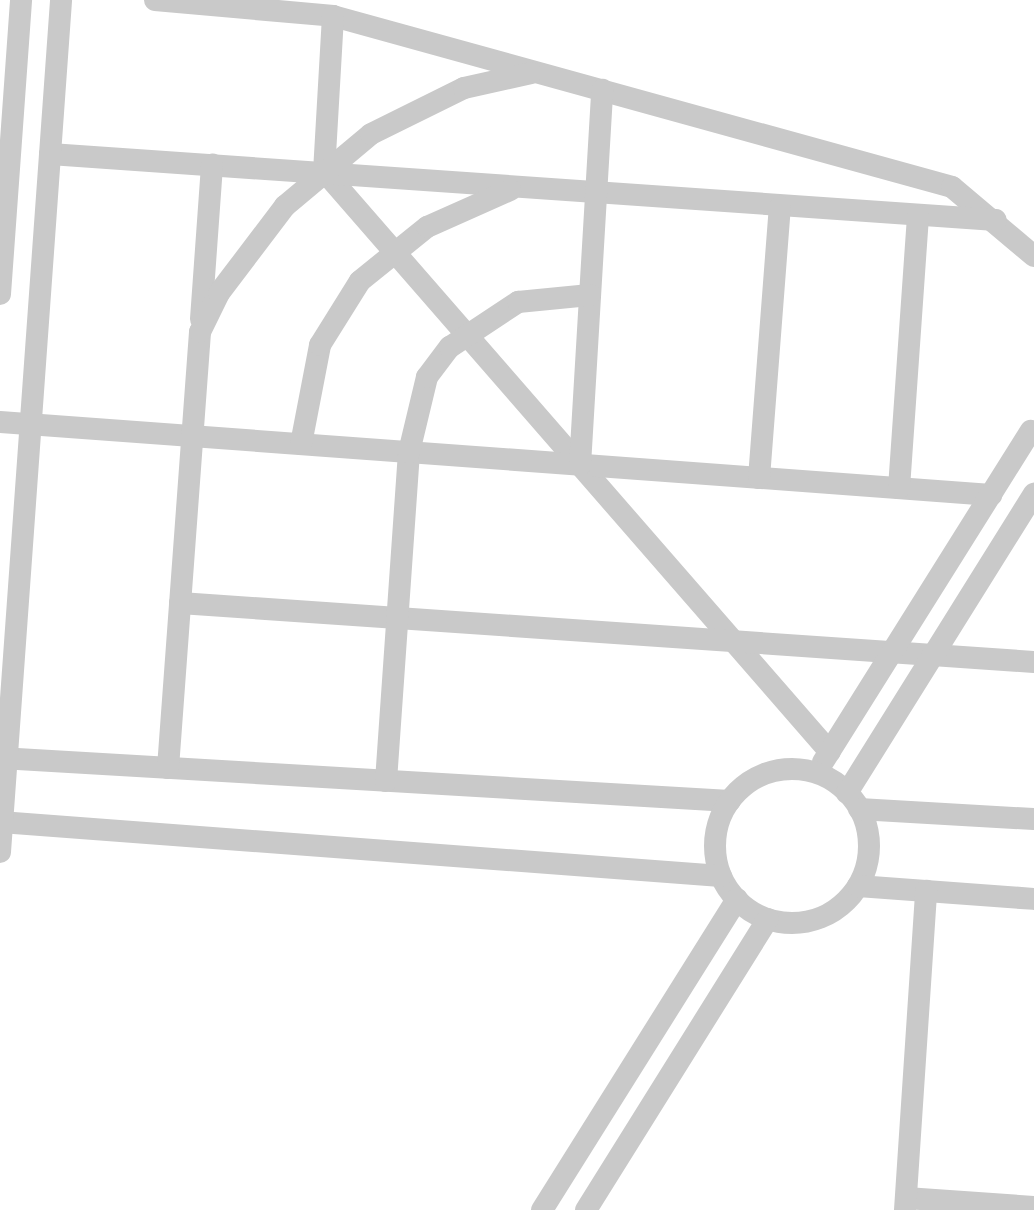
<!DOCTYPE html>
<style>
body{margin:0}
#map{position:relative;width:1034px;height:1210px;overflow:hidden;background:#fff;font-family:"Sofia Sans Condensed",sans-serif}
div>[style]{position:absolute}
[style*='--x']{left:calc(var(--x)*1px);top:calc(var(--y)*1px);width:calc(var(--w)*1px);rotate:calc(var(--a)*1deg)}
.minor>*{height:22px;margin:-11px;padding:0 11px;transform-origin:11px;border-radius:11px;background:#c9c9c9}
.minor>.ring{margin:-11px;padding:0;box-sizing:content-box;background:none;border:22px solid #c9c9c9;border-radius:50%}
span{translate:-50% -50%;white-space:nowrap;text-align:center;line-height:1.15;-webkit-text-stroke:8px #fff;paint-order:stroke}
</style>
<div id="map">
<div class="minor">
<i style="--x:155;--y:0;--w:179;--a:5.1"></i>
<i style="--x:333;--y:16;--w:642;--a:15.44"></i>
<i style="--x:952;--y:187;--w:107;--a:40.1"></i>
<i style="--x:333;--y:16;--w:155;--a:93.3"></i>
<i style="--x:324;--y:171;--w:770;--a:48.95"></i>
<i style="--x:50;--y:154;--w:948;--a:3.99"></i>
<i style="--x:0;--y:294;--w:295;--a:-85.9"></i>
<i style="--x:201;--y:319;--w:155;--a:-85.9"></i>
<i style="--x:0;--y:422;--w:994;--a:4.21"></i>
<i style="--x:301;--y:444;--w:101;--a:-79.1"></i>
<i style="--x:320;--y:345;--w:75;--a:-58"></i>
<i style="--x:360;--y:281;--w:86;--a:-38.9"></i>
<i style="--x:427;--y:227;--w:91;--a:-24"></i>
<i style="--x:580;--y:465;--w:376;--a:-86.6"></i>
<i style="--x:759;--y:478;--w:272;--a:-85.6"></i>
<i style="--x:899;--y:488;--w:272;--a:-86"></i>
<i style="--x:180;--y:603;--w:856;--a:3.95"></i>
<i style="--x:0;--y:758;--w:731;--a:3.37"></i>
<i style="--x:823;--y:762;--w:391;--a:-57.9"></i>
<i style="--x:168;--y:768;--w:437;--a:-85.8"></i>
<i style="--x:200;--y:332;--w:43;--a:-64"></i>
<i style="--x:219;--y:293;--w:109;--a:-52.8"></i>
<i style="--x:285;--y:206;--w:112;--a:-39.9"></i>
<i style="--x:371;--y:134;--w:104;--a:-26.3"></i>
<i style="--x:464;--y:88;--w:69;--a:-12.6"></i>
<i class="ring" style="left:715px;top:769px;width:132px;height:132px"></i>
<i style="--x:386;--y:781;--w:330;--a:-86"></i>
<i style="--x:409;--y:452;--w:77;--a:-76.5"></i>
<i style="--x:427;--y:377;--w:38;--a:-53"></i>
<i style="--x:450;--y:347;--w:82;--a:-33.5"></i>
<i style="--x:518;--y:302;--w:72;--a:-5.6"></i>
<i style="--x:847;--y:793;--w:353;--a:-58"></i>
<i style="--x:859;--y:809;--w:175;--a:3.3"></i>
<i style="--x:0;--y:822;--w:723;--a:4.28"></i>
<i style="--x:0;--y:852;--w:854;--a:-85.9"></i>
<i style="--x:858;--y:886;--w:176;--a:4.2"></i>
<i style="--x:906;--y:1198;--w:128;--a:4"></i>
<i style="--x:542;--y:1210;--w:367;--a:-57.9"></i>
<i style="--x:586;--y:1210;--w:343;--a:-58"></i>
<i style="--x:905;--y:1210;--w:320;--a:-86.2"></i>
</div>
</div>
